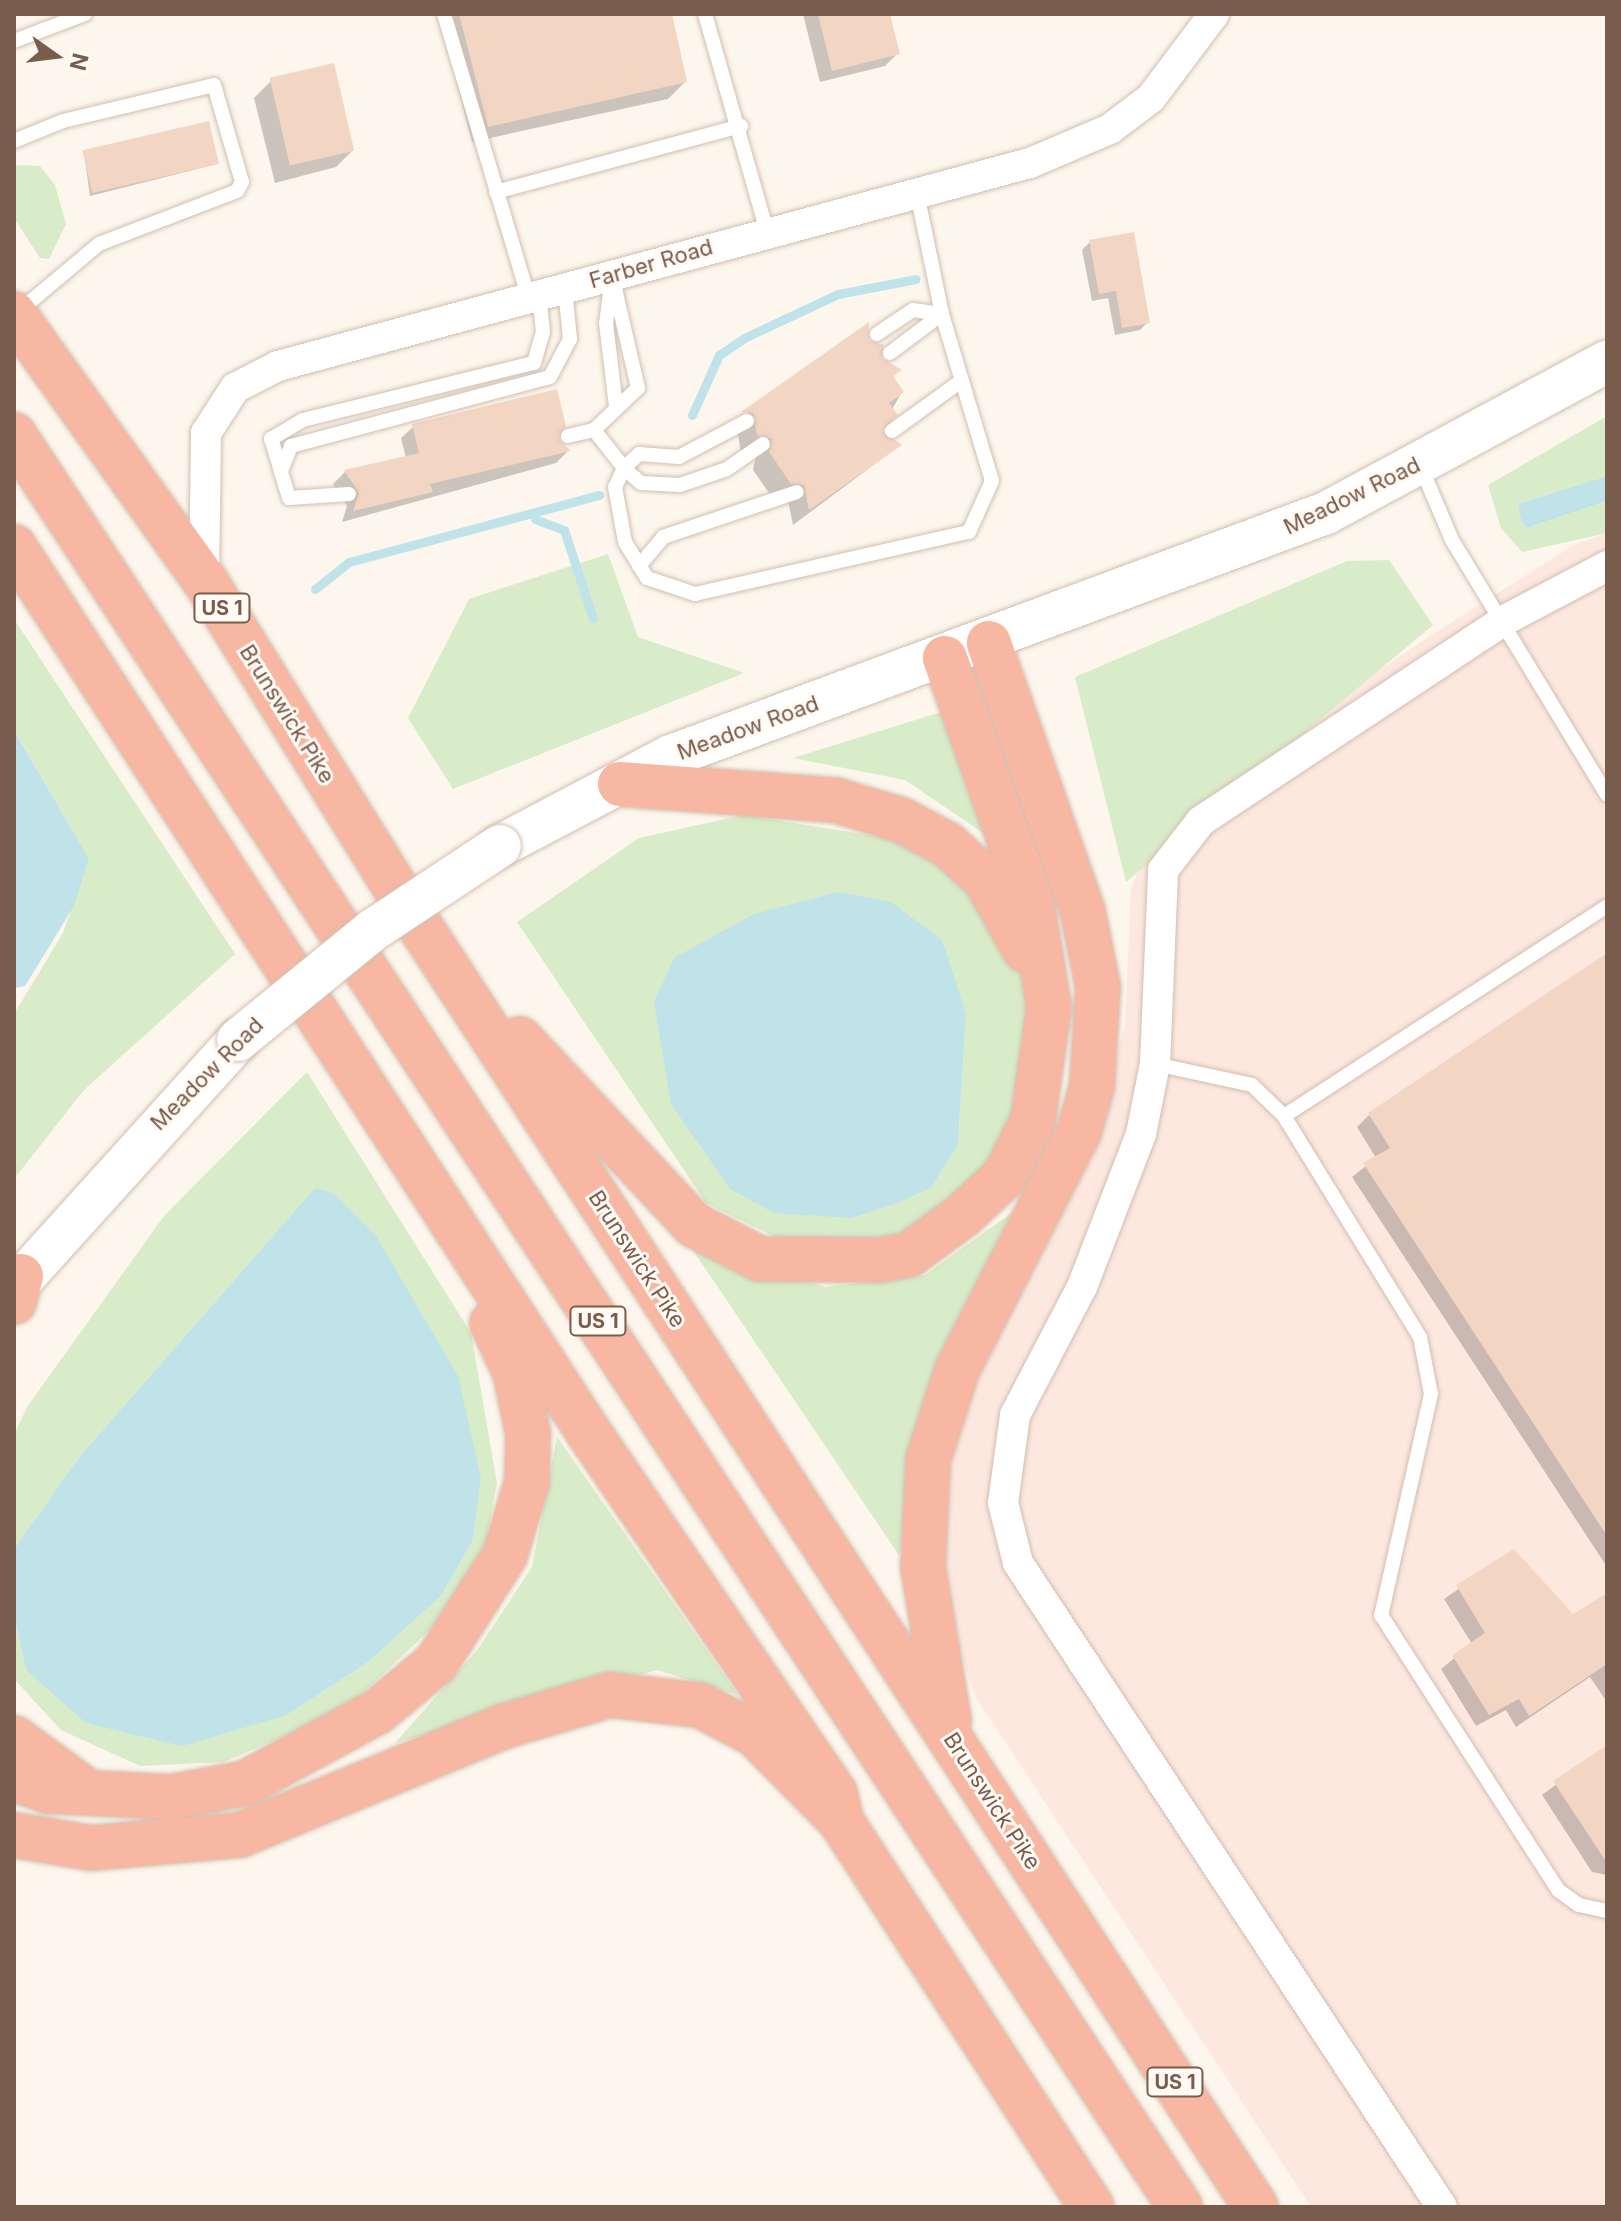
<!DOCTYPE html>
<style>
body{margin:0}
#map{position:relative;width:1621px;height:2221px;overflow:hidden;background:#fdf6ec;font-family:Inter,sans-serif}
div>[style]{position:absolute}
[style*='--x']{left:calc(var(--x)*1px);top:calc(var(--y)*1px);width:calc(var(--w)*1px);rotate:calc(var(--a)*1deg)}
.commercial>*{inset:0;background:#fde8e0}
.green>*{inset:0;background:#d8ecc9}
.water>*{inset:0;background:#bfe3e8}
.shadow>*{inset:0;background:#0003}
.stream>*{height:9px;margin:-4.5px;padding:0 4.5px;transform-origin:4.5px;border-radius:4.5px;background:#bfe3e8}
.building>*{inset:0;background:#f3d5c3;transform-origin:0 0}
.roads{filter:drop-shadow(0 0 2px #d1beb0) drop-shadow(0 0 2px #d1beb0)}
.lane>*{height:14px;margin:-7px;padding:0 7px;transform-origin:7px;border-radius:7px;background:#fff}
.street>*{height:30px;margin:-15px;padding:0 15px;transform-origin:15px;border-radius:15px;background:#fff}
.secondary>*{height:42px;margin:-21px;padding:0 21px;transform-origin:21px;border-radius:21px;background:#fff}
.highway>*{height:44px;margin:-22px;padding:0 22px;transform-origin:22px;border-radius:22px;background:#f7b7a3}
.bridges{filter:drop-shadow(0 0 2px #d6c0b0) drop-shadow(0 0 2px #d6c0b0)}
.secondary-bridge>*{height:42px;margin:-21px;padding:0 21px;transform-origin:21px;border-radius:21px;background:#fff}
span{translate:-50% -50%;white-space:nowrap;text-align:center;line-height:1.15;-webkit-text-stroke:6px #fffaf3;paint-order:stroke}
.shield-label span{padding:2px 6px;background:#fffaf3;border:2px solid;border-radius:6px;-webkit-text-stroke-width:0}
.shield-label{font-size:20px;color:#7a5c4d;font-weight:700}
.street-label{font-size:22px;color:#7a5c4d}
.frame{position:absolute;inset:0;border:16px solid #7a5c4d;pointer-events:none}
.north{position:absolute;left:16px;top:16px;width:80px;height:80px;-webkit-text-stroke:6px #fffaf3;paint-order:stroke;rotate:104deg;font-size:22px;font-weight:700;line-height:32px;text-align:center;color:#7a5c4d}
.north::after{content:'';display:block;margin:auto;width:28px;height:36px;background:#7a5c4d;clip-path:polygon(50% 0,100% 100%,50% 72%,0 100%)}
</style>
<div id="map">
<div class="commercial">
<i style="clip-path:polygon(1607px 533px,1607px 2207px,1311px 2207px,975px 1696px,947px 1610px,940px 1507px,949px 1442px,1099px 1119px,1125px 1025px,1131px 888px,1161px 818px,1433px 634px,1574px 545px)"></i>
</div>
<div class="green">
<i style="clip-path:polygon(14px 165px,40px 166px,55px 185px,66px 224px,49px 259px,40px 258px,14px 218px)"></i>
<i style="clip-path:polygon(1607px 416px,1607px 476px,1518px 504px,1526px 528px,1607px 501px,1607px 533px,1522px 552px,1501px 528px,1488px 485px)"></i>
<i style="clip-path:polygon(608px 554px,638px 637px,744px 673px,453px 789px,408px 718px,469px 599px)"></i>
<i style="clip-path:polygon(1389px 560px,1433px 625px,1126px 882px,1075px 677px,1347px 561px)"></i>
<i style="clip-path:polygon(14px 619px,235px 954px,84px 1090px,14px 1179px,14px 1014px,63px 933px,89px 860px,14px 729px)"></i>
<i style="clip-path:polygon(941px 712px,989px 837px,905px 780px,793px 758px)"></i>
<i style="clip-path:polygon(evenodd,744px 815px,906px 841px,981px 894px,1036px 1000px,1031px 1094px,984px 1179px,911px 1238px,804px 1251px,706px 1203px,517px 922px,639px 838px,744px 815px,966px 1014px,958px 1145px,931px 1188px,851px 1218px,966px 1014px)"></i>
<i style="clip-path:polygon(307px 1072px,471px 1333px,497px 1483px,478px 1584px,345px 1710px,224px 1762px,140px 1766px,61px 1730px,14px 1679px,14px 1615px,26px 1670px,287px 1715px,368px 1662px,441px 1596px,473px 1540px,481px 1479px,315px 1188px,80px 1456px,14px 1549px,14px 1435px,27px 1407px,164px 1216px)"></i>
<i style="clip-path:polygon(1021px 1206px,925px 1415px,899px 1555px,688px 1243px,825px 1287px,925px 1275px)"></i>
<i style="clip-path:polygon(557px 1437px,738px 1695px,657px 1670px,395px 1743px,478px 1649px,532px 1567px)"></i>
</div>
<div class="water">
<i style="clip-path:polygon(1607px 476px,1607px 501px,1526px 528px,1521px 519px,1518px 504px)"></i>
<i style="clip-path:polygon(14px 730px,89px 859px,74px 906px,25px 986px,14px 988px)"></i>
<i style="clip-path:polygon(838px 892px,891px 902px,942px 940px,966px 1014px,958px 1145px,931px 1188px,892px 1205px,851px 1218px,774px 1213px,730px 1189px,671px 1104px,654px 1002px,674px 958px,754px 914px)"></i>
<i style="clip-path:polygon(315px 1188px,333px 1193px,376px 1236px,458px 1376px,481px 1479px,473px 1540px,441px 1596px,368px 1662px,287px 1715px,182px 1746px,86px 1723px,26px 1670px,14px 1615px,14px 1549px,80px 1456px)"></i>
</div>
<div class="shadow">
<i style="clip-path:polygon(439px 14px,670px 14px,685px 82px,668px 99px,472px 142px)"></i>
<i style="clip-path:polygon(803px 14px,888px 14px,898px 53px,885px 66px,820px 82px)"></i>
<i style="clip-path:polygon(271px 81px,353px 150px,336px 167px,275px 183px,254px 98px)"></i>
<i style="clip-path:polygon(84px 153px,217px 164px,90px 196px)"></i>
<i style="clip-path:polygon(1090px 242px,1148px 322px,1140px 330px,1115px 335px,1108px 298px,1092px 301px,1082px 250px)"></i>
<i style="clip-path:polygon(867px 326px,867px 342px,902px 392px,879px 432px,899px 446px,793px 525px,788px 501px,774px 500px,753px 470px,756px 455px,741px 452px,737px 429px,728px 428px)"></i>
<i style="clip-path:polygon(414px 426px,556px 439px,568px 451px,556px 463px,342px 522px,347px 506px,333px 484px,345px 472px,406px 458px,401px 438px)"></i>
<i style="clip-path:polygon(1607px 956px,1607px 1567px,1352px 1177px,1376px 1158px,1357px 1127px,1369px 1115px)"></i>
<i style="clip-path:polygon(1514px 1551px,1572px 1617px,1607px 1595px,1607px 1702px,1590px 1677px,1516px 1727px,1506px 1710px,1476px 1726px,1441px 1669px,1472px 1644px,1444px 1599px)"></i>
<i style="clip-path:polygon(1607px 1747px,1607px 1875px,1592px 1872px,1542px 1795px)"></i>
</div>
<div class="stream">
<i style="--x:692;--y:415;--w:66;--a:-65.8"></i>
<i style="--x:719;--y:355;--w:30;--a:-34"></i>
<i style="--x:744;--y:338;--w:104;--a:-25.1"></i>
<i style="--x:838;--y:294;--w:79;--a:-10.9"></i>
<i style="--x:535;--y:519;--w:31;--a:21"></i>
<i style="--x:564;--y:530;--w:93;--a:71.8"></i>
<i style="--x:315;--y:589;--w:43;--a:-38.5"></i>
<i style="--x:349;--y:562;--w:259;--a:-15"></i>
</div>
<div class="building">
<i style="clip-path:polygon(459px 14px,672px 14px,687px 82px,488px 127px)"></i>
<i style="clip-path:polygon(818px 14px,890px 14px,900px 54px,832px 71px)"></i>
<i style="left:334px;top:63px;width:90px;height:66px;rotate:77deg"></i>
<i style="left:209px;top:121px;width:44px;height:130px;rotate:77deg"></i>
<i style="clip-path:polygon(1134px 232px,1150px 323px,1122px 328px,1116px 291px,1099px 294px,1089px 240px)"></i>
<i style="clip-path:polygon(869px 322px,869px 340px,884px 345px,882px 358px,902px 370px,893px 376px,904px 392px,889px 403px,898px 415px,882px 431px,902px 445px,809px 510px,804px 485px,791px 484px,769px 452px,772px 439px,757px 436px,753px 413px,741px 412px)"></i>
<i style="clip-path:polygon(557px 389px,566px 426px,559px 439px,571px 451px,430px 484px,433px 492px,353px 511px,359px 493px,344px 470px,419px 453px,412px 424px)"></i>
<i style="clip-path:polygon(1607px 953px,1607px 1536px,1363px 1163px,1390px 1148px,1368px 1113px)"></i>
<i style="clip-path:polygon(1514px 1549px,1573px 1614px,1607px 1593px,1607px 1664px,1529px 1716px,1519px 1699px,1489px 1715px,1452px 1655px,1485px 1633px,1456px 1585px)"></i>
<i style="clip-path:polygon(1607px 1745px,1607px 1863px,1553px 1781px)"></i>
</div>
<div class="roads">
<div class="lane">
<i style="--x:444;--y:14;--w:297;--a:73.4"></i>
<i style="--x:705;--y:14;--w:226;--a:74.1"></i>
<i style="--x:14;--y:41;--w:76;--a:-20.8"></i>
<i style="--x:14;--y:141;--w:53;--a:-22.2"></i>
<i style="--x:63;--y:121;--w:155;--a:-13.4"></i>
<i style="--x:214;--y:85;--w:101;--a:73.9"></i>
<i style="--x:242;--y:182;--w:10;--a:119"></i>
<i style="--x:237;--y:191;--w:148;--a:159"></i>
<i style="--x:99;--y:244;--w:106;--a:140"></i>
<i style="--x:496;--y:192;--w:254;--a:-15.1"></i>
<i style="--x:611;--y:284;--w:39;--a:97"></i>
<i style="--x:606;--y:323;--w:85;--a:83.2"></i>
<i style="--x:877;--y:334;--w:43;--a:-33.7"></i>
<i style="--x:913;--y:310;--w:29;--a:8"></i>
<i style="--x:890;--y:353;--w:65;--a:-36.9"></i>
<i style="--x:594;--y:430;--w:48;--a:51.7"></i>
<i style="--x:624;--y:468;--w:21;--a:-43"></i>
<i style="--x:639;--y:454;--w:40;--a:4.3"></i>
<i style="--x:679;--y:457;--w:77;--a:-27.9"></i>
<i style="--x:892;--y:431;--w:85;--a:-35.9"></i>
<i style="--x:568;--y:436;--w:27;--a:-13"></i>
<i style="--x:594;--y:430;--w:61;--a:-43.7"></i>
<i style="--x:638;--y:388;--w:116;--a:-103"></i>
<i style="--x:763;--y:444;--w:44;--a:145.2"></i>
<i style="--x:727;--y:469;--w:50;--a:161.2"></i>
<i style="--x:680;--y:485;--w:39;--a:-177"></i>
<i style="--x:641;--y:483;--w:23;--a:-139"></i>
<i style="--x:624;--y:468;--w:21;--a:115"></i>
<i style="--x:615;--y:487;--w:56;--a:79.7"></i>
<i style="--x:625;--y:542;--w:42;--a:58.6"></i>
<i style="--x:647;--y:578;--w:51;--a:18.4"></i>
<i style="--x:695;--y:594;--w:281;--a:-12.8"></i>
<i style="--x:969;--y:532;--w:56;--a:-65.7"></i>
<i style="--x:992;--y:481;--w:174;--a:-106.7"></i>
<i style="--x:942;--y:314;--w:124;--a:-101.7"></i>
<i style="--x:1420;--y:465;--w:82;--a:66.9"></i>
<i style="--x:1452;--y:540;--w:298;--a:58.7"></i>
<i style="--x:281;--y:471;--w:34;--a:-107"></i>
<i style="--x:271;--y:439;--w:37;--a:-31"></i>
<i style="--x:303;--y:420;--w:238;--a:-13.9"></i>
<i style="--x:534;--y:363;--w:32;--a:-74"></i>
<i style="--x:543;--y:332;--w:36;--a:-96"></i>
<i style="--x:349;--y:494;--w:60;--a:176.2"></i>
<i style="--x:289;--y:498;--w:28;--a:-107"></i>
<i style="--x:281;--y:471;--w:27;--a:-68"></i>
<i style="--x:291;--y:446;--w:268;--a:-14.9"></i>
<i style="--x:550;--y:377;--w:43;--a:-62.2"></i>
<i style="--x:570;--y:339;--w:50;--a:-95.7"></i>
<i style="--x:639;--y:566;--w:38;--a:-50"></i>
<i style="--x:663;--y:537;--w:141;--a:-18.6"></i>
<i style="--x:1155;--y:1064;--w:99;--a:12.2"></i>
<i style="--x:1252;--y:1085;--w:45;--a:44.1"></i>
<i style="--x:1284;--y:1116;--w:259;--a:58.4"></i>
<i style="--x:1420;--y:1337;--w:58;--a:79.1"></i>
<i style="--x:1431;--y:1394;--w:227;--a:102.7"></i>
<i style="--x:1381;--y:1615;--w:327;--a:57.2"></i>
<i style="--x:1558;--y:1890;--w:26;--a:36"></i>
<i style="--x:1579;--y:1905;--w:29;--a:12"></i>
<i style="--x:1284;--y:1116;--w:385;--a:-33"></i>
</div>
<div class="street">
<i style="--x:204;--y:579;--w:146;--a:-89.2"></i>
<i style="--x:206;--y:433;--w:54;--a:-57.2"></i>
<i style="--x:235;--y:388;--w:48;--a:-27.1"></i>
<i style="--x:278;--y:366;--w:779;--a:-15.11"></i>
<i style="--x:1030;--y:163;--w:87;--a:-23"></i>
<i style="--x:1110;--y:129;--w:51;--a:-37.1"></i>
<i style="--x:1151;--y:98;--w:105;--a:-53.1"></i>
<i style="--x:1442;--y:2207;--w:771;--a:-123.36"></i>
<i style="--x:1018;--y:1563;--w:62;--a:-104"></i>
<i style="--x:1003;--y:1503;--w:89;--a:-82.2"></i>
<i style="--x:1015;--y:1415;--w:144;--a:-62.4"></i>
<i style="--x:1082;--y:1287;--w:164;--a:-68.9"></i>
<i style="--x:1141;--y:1134;--w:71;--a:-78.7"></i>
<i style="--x:1155;--y:1064;--w:194;--a:-87.6"></i>
<i style="--x:1163;--y:870;--w:62;--a:-52.2"></i>
<i style="--x:1201;--y:821;--w:364;--a:-33.5"></i>
<i style="--x:1505;--y:620;--w:115;--a:-27.9"></i>
</div>
<div class="secondary">
<i style="--x:500;--y:846;--w:193;--a:-27.8"></i>
<i style="--x:671;--y:756;--w:699;--a:-20.35"></i>
<i style="--x:1326;--y:513;--w:319;--a:-28.3"></i>
<i style="--x:14;--y:1288;--w:334;--a:-47.9"></i>
</div>
<div class="highway">
<i style="--x:14;--y:314;--w:326;--a:54.4"></i>
<i style="--x:204;--y:579;--w:394;--a:58.2"></i>
<i style="--x:412;--y:914;--w:1544;--a:56.87"></i>
<i style="--x:14;--y:435;--w:2121;--a:56.65"></i>
<i style="--x:14;--y:547;--w:1056;--a:57.02"></i>
<i style="--x:589;--y:1433;--w:437;--a:55.7"></i>
<i style="--x:835;--y:1794;--w:28;--a:77"></i>
<i style="--x:620;--y:784;--w:216;--a:4.3"></i>
<i style="--x:835;--y:800;--w:69;--a:16.9"></i>
<i style="--x:901;--y:820;--w:53;--a:28"></i>
<i style="--x:948;--y:845;--w:52;--a:42.6"></i>
<i style="--x:986;--y:880;--w:80;--a:60.9"></i>
<i style="--x:520;--y:1039;--w:255;--a:46.9"></i>
<i style="--x:694;--y:1225;--w:74;--a:27.3"></i>
<i style="--x:760;--y:1259;--w:120;--a:0.5"></i>
<i style="--x:880;--y:1260;--w:31;--a:-11"></i>
<i style="--x:910;--y:1254;--w:64;--a:-36.2"></i>
<i style="--x:962;--y:1216;--w:57;--a:-42.9"></i>
<i style="--x:1004;--y:1177;--w:64;--a:-63"></i>
<i style="--x:1033;--y:1120;--w:114;--a:-81.9"></i>
<i style="--x:1049;--y:1007;--w:104;--a:-99.4"></i>
<i style="--x:1032;--y:904;--w:261;--a:-109.5"></i>
<i style="--x:14;--y:1302;--w:27;--a:-75"></i>
<i style="--x:949;--y:1721;--w:155;--a:-99.6"></i>
<i style="--x:923;--y:1568;--w:108;--a:-87.3"></i>
<i style="--x:928;--y:1460;--w:95;--a:-72.1"></i>
<i style="--x:957;--y:1370;--w:267;--a:-62.9"></i>
<i style="--x:1079;--y:1132;--w:48;--a:-74.2"></i>
<i style="--x:1092;--y:1086;--w:99;--a:-86.5"></i>
<i style="--x:1098;--y:987;--w:76;--a:-101.3"></i>
<i style="--x:1083;--y:912;--w:285;--a:-109.3"></i>
<i style="--x:14;--y:1738;--w:83;--a:36.2"></i>
<i style="--x:14;--y:1779;--w:36;--a:19"></i>
<i style="--x:48;--y:1791;--w:123;--a:2.8"></i>
<i style="--x:171;--y:1797;--w:76;--a:-10.6"></i>
<i style="--x:246;--y:1783;--w:149;--a:-28.5"></i>
<i style="--x:377;--y:1712;--w:77;--a:-39.7"></i>
<i style="--x:436;--y:1663;--w:128;--a:-57.4"></i>
<i style="--x:505;--y:1555;--w:76;--a:-73.2"></i>
<i style="--x:527;--y:1482;--w:49;--a:-88.8"></i>
<i style="--x:528;--y:1433;--w:62;--a:-102"></i>
<i style="--x:515;--y:1372;--w:54;--a:-115.1"></i>
<i style="--x:14;--y:1835;--w:78;--a:9.6"></i>
<i style="--x:91;--y:1848;--w:150;--a:-5"></i>
<i style="--x:240;--y:1835;--w:287;--a:-22.4"></i>
<i style="--x:505;--y:1726;--w:109;--a:-16.6"></i>
<i style="--x:609;--y:1695;--w:92;--a:6.3"></i>
<i style="--x:700;--y:1705;--w:62;--a:27.8"></i>
<i style="--x:755;--y:1734;--w:122;--a:45.3"></i>
<i style="--x:841;--y:1821;--w:460;--a:57"></i>
</div>
</div>
<div class="bridges">
<div class="secondary-bridge">
<i style="--x:238;--y:1040;--w:174;--a:-39.2"></i>
<i style="--x:373;--y:930;--w:152;--a:-33.5"></i>
</div>
</div>
<div class="shield-label">
<span style="left:222px;top:608px">US 1</span>
<span style="left:598px;top:1321px">US 1</span>
<span style="left:1175px;top:2082px">US 1</span>
</div>
<div class="street-label">
<span style="left:651px;top:264px;rotate:-16deg">Farber Road</span>
<span style="left:1352px;top:496px;rotate:-26deg">Meadow Road</span>
<span style="left:287px;top:714px;rotate:58deg">Brunswick Pike</span>
<span style="left:748px;top:728px;rotate:-20deg">Meadow Road</span>
<span style="left:207px;top:1074px;rotate:-45deg">Meadow Road</span>
<span style="left:637px;top:1259px;rotate:57deg">Brunswick Pike</span>
<span style="left:992px;top:1801px;rotate:57deg">Brunswick Pike</span>
</div>
<div class="frame"></div>
<div class="north">N</div>
</div>
